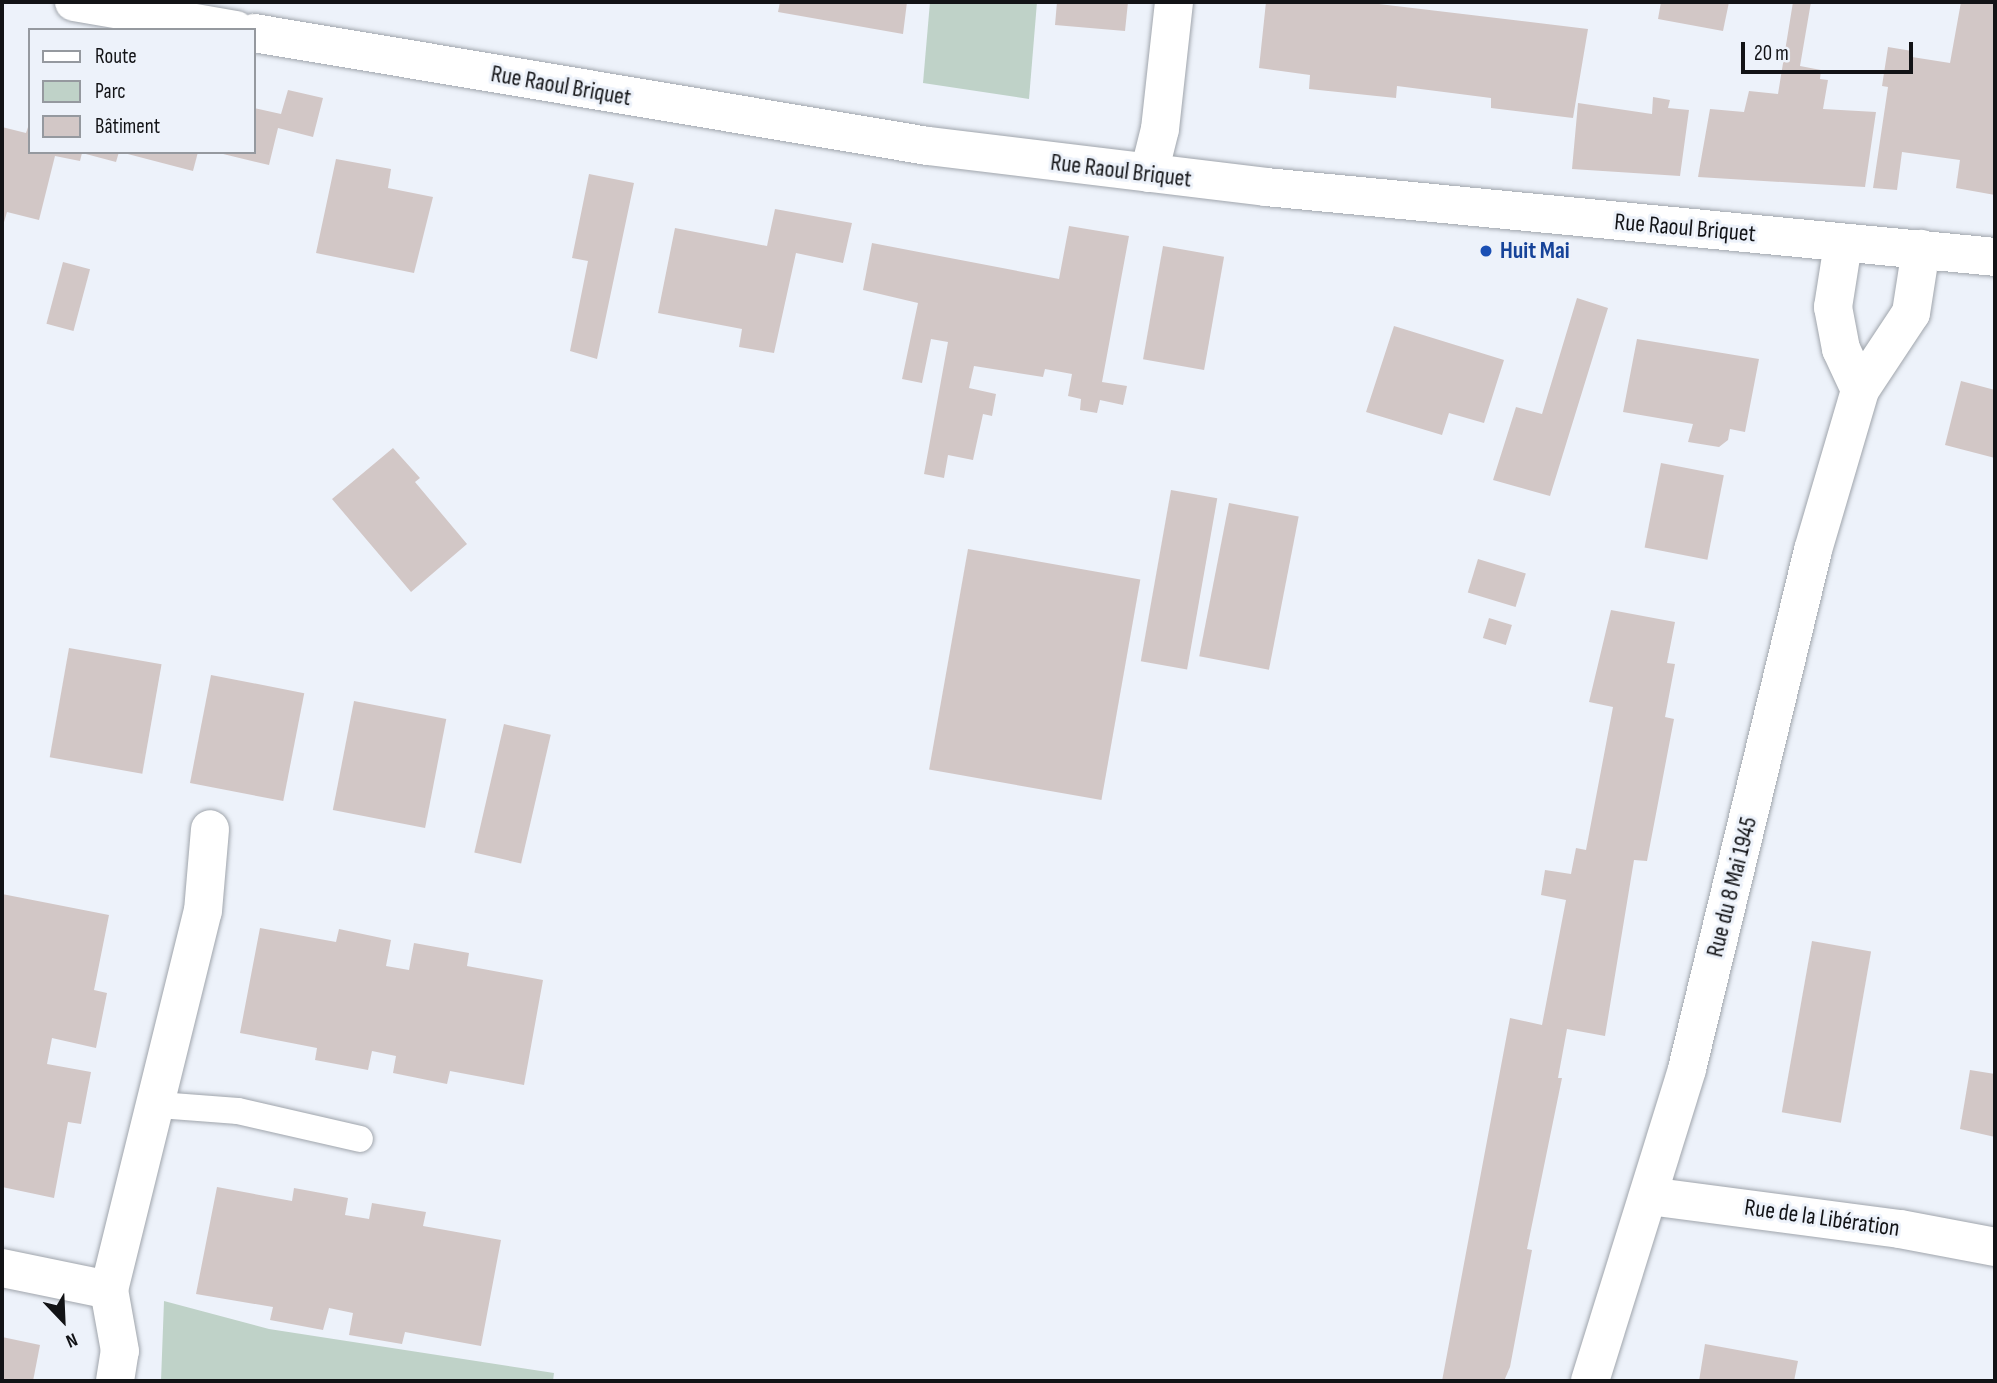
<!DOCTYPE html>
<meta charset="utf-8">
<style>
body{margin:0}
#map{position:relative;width:1997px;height:1383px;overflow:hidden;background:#edf2fa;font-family:"Sofia Sans Condensed",sans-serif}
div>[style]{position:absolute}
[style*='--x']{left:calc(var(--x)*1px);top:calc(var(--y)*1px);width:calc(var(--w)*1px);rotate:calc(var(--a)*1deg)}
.green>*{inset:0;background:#bfd2c8}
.building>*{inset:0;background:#d2c7c6;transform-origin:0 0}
.roads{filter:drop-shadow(0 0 2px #a0a5ac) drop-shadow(0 0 2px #a0a5ac)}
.service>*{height:26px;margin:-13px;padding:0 13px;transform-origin:13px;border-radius:13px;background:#fff}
.minor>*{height:38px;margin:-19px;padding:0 19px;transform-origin:19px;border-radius:19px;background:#fff}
.secondary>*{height:38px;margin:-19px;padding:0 19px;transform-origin:19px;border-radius:19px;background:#fff}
.dots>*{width:19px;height:19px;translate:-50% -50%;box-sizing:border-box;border:4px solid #edf2fa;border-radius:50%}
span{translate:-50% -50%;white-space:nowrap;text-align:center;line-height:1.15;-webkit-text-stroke:6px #edf2fa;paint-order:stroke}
.street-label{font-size:24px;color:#121316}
.transit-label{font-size:24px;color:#164399;font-weight:700}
.left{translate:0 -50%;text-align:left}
.frame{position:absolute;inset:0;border:4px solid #121316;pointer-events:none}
.legend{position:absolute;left:28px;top:28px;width:228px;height:126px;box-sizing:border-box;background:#edf2fa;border:2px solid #95999f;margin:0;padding:9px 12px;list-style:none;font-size:21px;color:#121316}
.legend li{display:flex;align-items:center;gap:14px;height:35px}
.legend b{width:35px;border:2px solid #95999f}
.north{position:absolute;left:28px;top:1285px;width:70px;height:70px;-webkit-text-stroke:5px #edf2fa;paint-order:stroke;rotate:157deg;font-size:19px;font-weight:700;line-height:28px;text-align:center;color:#121316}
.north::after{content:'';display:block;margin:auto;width:24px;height:32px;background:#121316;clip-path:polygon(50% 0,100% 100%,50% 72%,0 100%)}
.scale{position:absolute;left:1741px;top:42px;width:172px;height:32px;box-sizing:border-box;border:4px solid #121316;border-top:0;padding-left:9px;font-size:21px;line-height:24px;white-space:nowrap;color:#121316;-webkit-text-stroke:5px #edf2fa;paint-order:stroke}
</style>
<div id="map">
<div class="green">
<i style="clip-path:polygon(930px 2px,1037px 2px,1029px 99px,923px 83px)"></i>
<i style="clip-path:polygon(164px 1301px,269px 1329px,554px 1373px,553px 1381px,161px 1381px)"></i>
</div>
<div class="building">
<i style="clip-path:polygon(780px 2px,907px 2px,903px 34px,778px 12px)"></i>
<i style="clip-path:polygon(1057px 2px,1128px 2px,1125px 31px,1055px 25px)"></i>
<i style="clip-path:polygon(1266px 2px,1362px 2px,1588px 29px,1573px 118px,1491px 108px,1491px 98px,1397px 86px,1396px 98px,1309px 89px,1310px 75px,1259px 68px)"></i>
<i style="clip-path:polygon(1661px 2px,1729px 2px,1723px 31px,1658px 19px)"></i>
<i style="clip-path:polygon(1793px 2px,1811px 2px,1800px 66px,1821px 70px,1820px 79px,1828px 80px,1823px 109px,1876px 112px,1865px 187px,1698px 177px,1710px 109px,1744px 112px,1749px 91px,1778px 94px)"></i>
<i style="clip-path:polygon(1961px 2px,1995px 2px,1995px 195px,1956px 188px,1960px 160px,1902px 152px,1897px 190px,1873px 188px,1888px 87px,1882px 86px,1888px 47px,1912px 51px,1912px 57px,1950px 63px)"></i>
<i style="clip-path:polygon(288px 90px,323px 98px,313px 137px,278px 128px,269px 165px,219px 153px,254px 152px,254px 108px,281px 114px)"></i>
<i style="clip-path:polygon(1653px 97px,1670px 100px,1668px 108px,1689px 110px,1680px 176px,1572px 169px,1578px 103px,1652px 114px)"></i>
<i style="clip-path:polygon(30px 121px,30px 152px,119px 152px,116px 162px,82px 153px,80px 161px,55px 156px,39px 220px,7px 212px,2px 229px,2px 127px,26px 133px)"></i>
<i style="clip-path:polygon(120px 152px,198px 152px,193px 171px)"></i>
<i style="clip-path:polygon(336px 159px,391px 169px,388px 188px,433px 197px,414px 273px,316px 253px)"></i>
<i style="clip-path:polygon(589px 174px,634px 183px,597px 359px,570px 351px,588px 261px,572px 258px)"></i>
<i style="clip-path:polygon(775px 209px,852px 223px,843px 263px,796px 253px,774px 353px,739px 347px,742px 329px,658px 313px,675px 228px,767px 246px)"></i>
<i style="clip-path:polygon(1069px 226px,1129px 236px,1102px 382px,1127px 386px,1123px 405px,1100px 400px,1097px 413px,1080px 410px,1081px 399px,1068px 396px,1072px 374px,1045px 369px,1043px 377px,974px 366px,969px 388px,996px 394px,992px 416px,983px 414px,973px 460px,948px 455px,944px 478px,924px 474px,948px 342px,931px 339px,922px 383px,902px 379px,918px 303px,863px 290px,872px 243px,1059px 279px)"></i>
<i style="left:1163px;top:246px;width:62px;height:115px;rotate:10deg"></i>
<i style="left:63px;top:262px;width:28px;height:64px;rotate:15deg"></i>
<i style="clip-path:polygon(1577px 298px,1608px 308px,1550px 496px,1493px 480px,1516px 407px,1542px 414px)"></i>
<i style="clip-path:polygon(1394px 326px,1504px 360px,1484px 423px,1449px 413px,1442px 435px,1366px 412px)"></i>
<i style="clip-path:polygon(1637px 339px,1759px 359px,1745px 432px,1730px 429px,1728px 440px,1719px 447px,1688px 442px,1693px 424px,1623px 412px)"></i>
<i style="clip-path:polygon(1961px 381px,1995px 390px,1995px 458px,1945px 445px)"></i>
<i style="clip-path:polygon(393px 448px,420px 478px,415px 482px,467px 544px,411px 592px,332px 499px)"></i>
<i style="left:1661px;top:463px;width:64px;height:86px;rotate:11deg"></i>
<i style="left:1171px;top:490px;width:47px;height:174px;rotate:10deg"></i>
<i style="left:1229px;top:503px;width:71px;height:156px;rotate:11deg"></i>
<i style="left:968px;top:549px;width:175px;height:224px;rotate:10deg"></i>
<i style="left:1478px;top:559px;width:50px;height:35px;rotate:17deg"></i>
<i style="clip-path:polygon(1611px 610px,1675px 622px,1667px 663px,1675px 664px,1665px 717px,1674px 719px,1647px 861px,1634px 860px,1605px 1036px,1567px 1029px,1558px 1078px,1562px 1078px,1527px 1249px,1532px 1250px,1510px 1367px,1504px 1381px,1442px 1381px,1510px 1018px,1542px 1025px,1566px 900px,1541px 895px,1545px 870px,1571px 874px,1576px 848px,1586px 850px,1613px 707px,1589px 702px)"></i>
<i style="left:1489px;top:618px;width:24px;height:21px;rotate:17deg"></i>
<i style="left:69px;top:648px;width:94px;height:111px;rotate:10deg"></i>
<i style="left:211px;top:675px;width:95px;height:110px;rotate:11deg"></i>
<i style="left:354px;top:701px;width:94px;height:111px;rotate:11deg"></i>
<i style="left:504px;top:724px;width:48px;height:132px;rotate:13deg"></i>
<i style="clip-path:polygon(2px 894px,109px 915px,94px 990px,107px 993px,96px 1048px,52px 1038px,47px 1064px,91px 1072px,81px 1124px,68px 1122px,54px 1198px,2px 1187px)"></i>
<i style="clip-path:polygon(260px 928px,336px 942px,339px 929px,391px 940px,386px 966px,409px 970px,414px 943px,469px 953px,467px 966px,543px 980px,524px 1085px,450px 1071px,447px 1084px,393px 1073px,396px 1056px,372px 1051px,368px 1070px,315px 1060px,317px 1048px,240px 1033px)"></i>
<i style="left:1812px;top:941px;width:60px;height:174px;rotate:10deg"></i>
<i style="clip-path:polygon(1970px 1070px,1995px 1074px,1995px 1137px,1960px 1129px)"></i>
<i style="clip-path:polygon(217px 1187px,292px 1201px,294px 1188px,348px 1198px,345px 1215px,369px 1219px,372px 1203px,426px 1212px,423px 1226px,501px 1240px,481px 1346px,405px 1332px,402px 1344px,349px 1335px,353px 1313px,329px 1308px,323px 1330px,270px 1320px,273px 1307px,196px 1294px)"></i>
<i style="clip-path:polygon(2px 1337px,40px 1345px,33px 1381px,2px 1381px)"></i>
<i style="clip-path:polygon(1705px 1344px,1798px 1361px,1794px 1381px,1699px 1381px)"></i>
</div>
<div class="roads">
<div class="service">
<i style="--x:159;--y:1105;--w:79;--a:4.3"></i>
<i style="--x:238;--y:1111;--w:125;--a:12.9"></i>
</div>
<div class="minor">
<i style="--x:1149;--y:173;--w:45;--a:-76"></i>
<i style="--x:1160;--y:129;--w:128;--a:-83.7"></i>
<i style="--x:1843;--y:244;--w:64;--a:99"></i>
<i style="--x:1833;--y:307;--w:43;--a:79.2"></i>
<i style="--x:1841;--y:349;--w:45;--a:65.1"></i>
<i style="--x:1649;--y:1196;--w:253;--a:7.5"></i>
<i style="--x:1900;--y:1229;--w:97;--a:10.7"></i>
<i style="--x:2;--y:1268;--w:109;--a:11.6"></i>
<i style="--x:115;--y:1381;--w:30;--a:-81"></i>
<i style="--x:120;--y:1351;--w:62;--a:-100.2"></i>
<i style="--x:109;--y:1290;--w:390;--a:-76.1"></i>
<i style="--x:203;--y:911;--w:82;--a:-85.1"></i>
<i style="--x:1590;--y:1381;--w:327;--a:-72.7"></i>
<i style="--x:1687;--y:1069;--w:534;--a:-76.35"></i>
<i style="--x:1813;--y:550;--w:167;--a:-73.6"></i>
<i style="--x:1860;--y:390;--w:92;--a:-56.5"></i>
<i style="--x:1911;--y:313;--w:65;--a:-81.1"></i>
</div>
<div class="secondary">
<i style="--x:74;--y:2;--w:164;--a:9.8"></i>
<i style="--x:254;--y:33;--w:683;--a:9.52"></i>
<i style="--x:928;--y:146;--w:340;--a:6.9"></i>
<i style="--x:1266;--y:187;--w:732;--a:5.48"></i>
</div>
</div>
<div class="dots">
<i style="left:1486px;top:251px;background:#1a4fb4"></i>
</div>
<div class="street-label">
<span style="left:561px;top:86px;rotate:10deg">Rue Raoul Briquet</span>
<span style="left:1121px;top:171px;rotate:7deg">Rue Raoul Briquet</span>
<span style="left:1685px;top:228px;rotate:5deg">Rue Raoul Briquet</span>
<span style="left:1732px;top:887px;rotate:-76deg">Rue du 8 Mai 1945</span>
<span style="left:1822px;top:1218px;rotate:8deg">Rue de la Libération</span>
</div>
<div class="transit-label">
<span class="left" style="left:1500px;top:251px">Huit Mai</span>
</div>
<div class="frame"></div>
<ul class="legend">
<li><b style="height:9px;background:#fff"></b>Route</li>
<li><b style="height:19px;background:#bfd2c8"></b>Parc</li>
<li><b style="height:19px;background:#d2c7c6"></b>Bâtiment</li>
</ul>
<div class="north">N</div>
<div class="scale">20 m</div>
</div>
